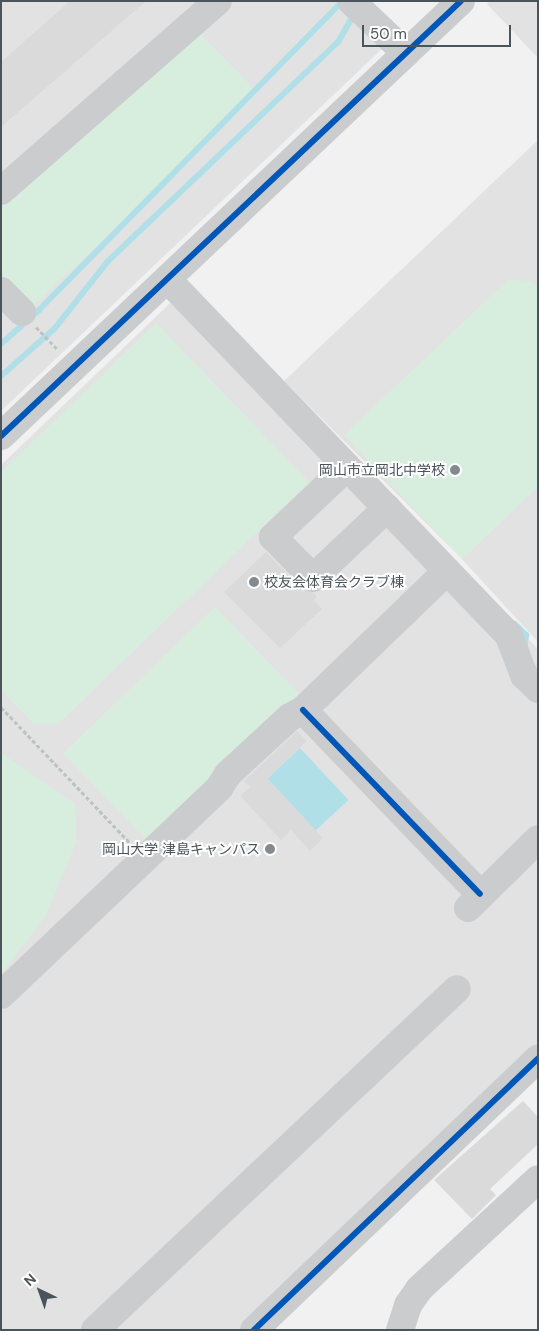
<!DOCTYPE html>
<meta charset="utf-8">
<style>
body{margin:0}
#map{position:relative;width:539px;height:1331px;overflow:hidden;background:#f1f1f1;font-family:"DM Sans","Noto Sans JP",sans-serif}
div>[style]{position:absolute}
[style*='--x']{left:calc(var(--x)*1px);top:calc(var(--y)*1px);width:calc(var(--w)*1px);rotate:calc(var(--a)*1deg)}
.education>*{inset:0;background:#e3e2e2}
.green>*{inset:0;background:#d7eedf;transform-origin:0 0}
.water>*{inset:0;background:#b0dfe8;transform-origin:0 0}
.stream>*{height:6px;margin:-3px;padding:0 3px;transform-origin:3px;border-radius:3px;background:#b0dfe8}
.building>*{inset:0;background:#dadadb}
.path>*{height:3px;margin-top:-1.5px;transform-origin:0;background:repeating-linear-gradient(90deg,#bac4c0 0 4px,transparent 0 6.5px)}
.minor>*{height:28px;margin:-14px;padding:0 14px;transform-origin:14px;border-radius:14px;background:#cbccce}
.cycleway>*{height:6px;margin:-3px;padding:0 3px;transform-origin:3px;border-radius:3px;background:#0057b8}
.dots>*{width:14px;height:14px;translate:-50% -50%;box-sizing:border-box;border:2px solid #fff;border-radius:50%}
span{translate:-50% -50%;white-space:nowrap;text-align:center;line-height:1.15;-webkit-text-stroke:4px #fff;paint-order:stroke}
.poi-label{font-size:14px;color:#49545b}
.right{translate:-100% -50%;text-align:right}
.left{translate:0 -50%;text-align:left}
.frame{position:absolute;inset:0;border:2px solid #49545b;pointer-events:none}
.north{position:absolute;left:15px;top:1266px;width:50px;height:50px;-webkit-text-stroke:4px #fff;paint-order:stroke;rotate:318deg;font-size:14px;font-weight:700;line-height:20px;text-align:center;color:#49545b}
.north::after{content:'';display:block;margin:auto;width:18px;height:22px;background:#49545b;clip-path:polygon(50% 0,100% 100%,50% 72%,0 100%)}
.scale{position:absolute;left:362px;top:25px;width:149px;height:22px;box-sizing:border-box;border:2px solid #49545b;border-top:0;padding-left:6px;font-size:15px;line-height:18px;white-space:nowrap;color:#49545b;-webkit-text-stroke:4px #fff;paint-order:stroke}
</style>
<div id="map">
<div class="education">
<i style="clip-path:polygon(1px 1px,338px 1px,386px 45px,1px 411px)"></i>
<i style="clip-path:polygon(490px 1px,538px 1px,538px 58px,487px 4px)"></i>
<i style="clip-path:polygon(538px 140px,538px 642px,462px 559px,284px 381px)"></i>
<i style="clip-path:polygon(188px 286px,538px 649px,538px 1049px,243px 1330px,1px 1330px,1px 465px)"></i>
</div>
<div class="green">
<i style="clip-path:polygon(197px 31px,258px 93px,33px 306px,1px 274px,1px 201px)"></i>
<i style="clip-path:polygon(508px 280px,531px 281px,538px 288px,538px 487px,462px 559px,344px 435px)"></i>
<i style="clip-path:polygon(156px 323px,309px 482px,58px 724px,34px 724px,1px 690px,1px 472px)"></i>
<i style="left:215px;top:607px;width:120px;height:211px;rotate:46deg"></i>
<i style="clip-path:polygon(1px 753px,75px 804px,76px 842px,46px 915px,1px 974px)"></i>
</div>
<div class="water">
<i style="left:300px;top:748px;width:71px;height:45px;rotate:47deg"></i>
</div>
<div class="stream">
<i style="--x:1;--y:344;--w:51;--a:-41.8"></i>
<i style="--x:39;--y:310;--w:428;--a:-45.5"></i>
<i style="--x:1;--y:376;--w:72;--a:-41.6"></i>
<i style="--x:55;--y:328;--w:85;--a:-51.7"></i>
<i style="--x:108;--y:261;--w:318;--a:-43.6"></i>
<i style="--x:338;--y:42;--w:34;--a:-60"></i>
<i style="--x:515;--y:624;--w:16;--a:45"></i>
<i style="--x:526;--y:635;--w:14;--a:98"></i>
</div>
<div class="building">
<i style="clip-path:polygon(70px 1px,146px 1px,1px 127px,1px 62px)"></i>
<i style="clip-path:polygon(266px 552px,302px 589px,314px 593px,317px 597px,314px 600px,322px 609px,280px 648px,224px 592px)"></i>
<i style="clip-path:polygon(297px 731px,307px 741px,267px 778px,323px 838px,310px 851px,291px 830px,281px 840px,240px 796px,250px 787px,244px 781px)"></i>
<i style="clip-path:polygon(523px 1101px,538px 1117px,538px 1144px,490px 1189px,496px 1195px,472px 1219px,434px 1180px)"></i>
</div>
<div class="path">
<i style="--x:36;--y:327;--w:32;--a:46"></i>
<i style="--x:1;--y:707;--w:187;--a:46.5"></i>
</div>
<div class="minor">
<i style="--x:351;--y:1;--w:76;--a:43.4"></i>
<i style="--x:1;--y:191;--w:288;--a:-41.2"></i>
<i style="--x:167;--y:279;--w:494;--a:46.2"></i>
<i style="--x:509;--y:636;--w:42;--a:69"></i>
<i style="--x:524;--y:675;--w:20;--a:45"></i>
<i style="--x:1;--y:291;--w:30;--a:45"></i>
<i style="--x:1;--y:436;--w:633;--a:-43.4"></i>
<i style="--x:347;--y:467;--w:102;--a:136.6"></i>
<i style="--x:273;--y:537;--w:57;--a:45.7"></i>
<i style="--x:313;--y:578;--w:102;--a:-43.4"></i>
<i style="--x:303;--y:710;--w:255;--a:46.1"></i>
<i style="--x:468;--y:908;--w:98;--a:-44.6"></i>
<i style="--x:1;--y:995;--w:301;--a:-43.5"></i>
<i style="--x:219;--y:788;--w:17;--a:-57"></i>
<i style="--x:228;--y:774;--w:84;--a:-42.6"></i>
<i style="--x:290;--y:717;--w:15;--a:-28"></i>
<i style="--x:303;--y:710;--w:200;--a:-44"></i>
<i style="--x:95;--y:1330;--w:497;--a:-43.3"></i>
<i style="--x:254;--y:1330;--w:393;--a:-43.7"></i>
<i style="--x:400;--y:1330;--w:26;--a:-72"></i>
<i style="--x:408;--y:1305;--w:19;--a:-55"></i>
<i style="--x:419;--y:1289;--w:162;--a:-42.7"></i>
</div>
<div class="cycleway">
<i style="--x:1;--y:436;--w:633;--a:-43.4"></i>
<i style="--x:303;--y:710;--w:255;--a:46.1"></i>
<i style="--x:254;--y:1330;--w:393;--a:-43.7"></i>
</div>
<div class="dots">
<i style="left:455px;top:470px;background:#848b90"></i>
<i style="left:254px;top:582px;background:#848b90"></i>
<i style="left:270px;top:849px;background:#848b90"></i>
</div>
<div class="poi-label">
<span class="right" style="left:445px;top:470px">岡山市立岡北中学校</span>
<span class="left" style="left:264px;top:582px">校友会体育会クラブ棟</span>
<span class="right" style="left:260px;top:849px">岡山大学 津島キャンパス</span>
</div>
<div class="frame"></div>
<div class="north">N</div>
<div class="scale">50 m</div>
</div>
